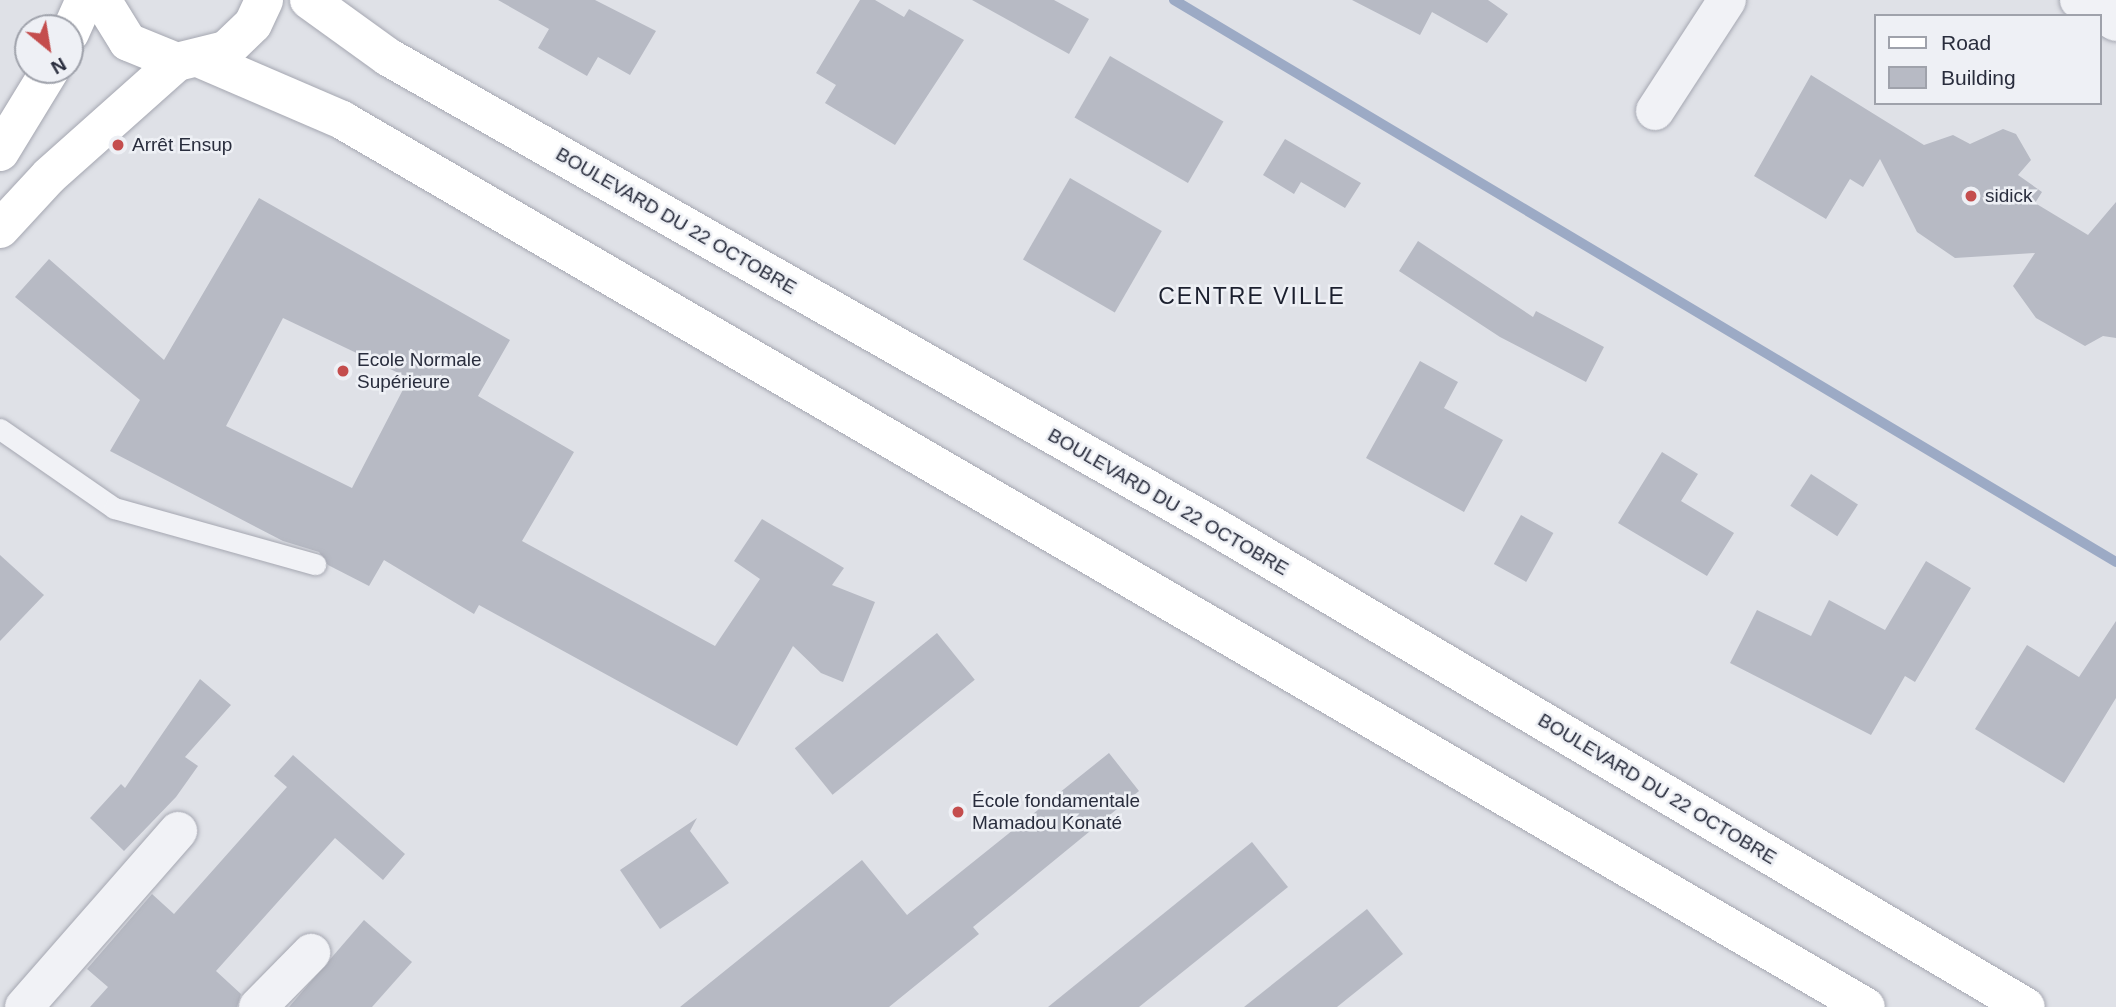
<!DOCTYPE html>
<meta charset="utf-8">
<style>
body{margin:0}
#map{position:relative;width:2116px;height:1007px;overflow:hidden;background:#dfe1e7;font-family:Helvetica,sans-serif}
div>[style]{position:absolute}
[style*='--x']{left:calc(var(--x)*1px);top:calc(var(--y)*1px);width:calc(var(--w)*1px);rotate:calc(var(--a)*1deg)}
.stream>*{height:10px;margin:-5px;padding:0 5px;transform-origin:5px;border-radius:5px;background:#9caac5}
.building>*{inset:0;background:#b7bac4;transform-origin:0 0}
.roads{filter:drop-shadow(0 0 2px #a5a7b1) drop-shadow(0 0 2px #a5a7b1)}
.lane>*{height:21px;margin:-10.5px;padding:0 10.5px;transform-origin:10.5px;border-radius:10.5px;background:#f1f2f6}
.street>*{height:38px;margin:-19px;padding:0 19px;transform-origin:19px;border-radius:19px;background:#f1f2f6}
.secondary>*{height:38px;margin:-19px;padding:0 19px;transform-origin:19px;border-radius:19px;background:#fff}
.primary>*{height:38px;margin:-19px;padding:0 19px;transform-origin:19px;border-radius:19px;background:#fff}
.dots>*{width:19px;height:19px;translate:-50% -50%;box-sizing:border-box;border:4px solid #eef0f5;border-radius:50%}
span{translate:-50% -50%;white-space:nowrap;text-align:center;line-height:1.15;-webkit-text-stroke:5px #eef0f5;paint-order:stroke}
.poi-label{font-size:19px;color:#292d3d}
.left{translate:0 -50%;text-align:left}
.street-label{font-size:19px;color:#292d3d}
.quarter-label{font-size:23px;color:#1b1f2e;letter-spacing:2px}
.legend{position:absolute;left:1874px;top:14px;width:228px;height:91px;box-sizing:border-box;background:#eef0f5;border:2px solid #9fa2ab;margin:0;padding:9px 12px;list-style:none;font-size:21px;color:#292d3d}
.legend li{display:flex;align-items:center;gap:14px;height:35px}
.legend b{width:35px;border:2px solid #9fa2ab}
.north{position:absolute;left:14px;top:14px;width:70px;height:70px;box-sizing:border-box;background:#eef0f5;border:2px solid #9fa2ab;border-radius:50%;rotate:150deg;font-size:19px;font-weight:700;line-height:28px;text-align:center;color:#292d3d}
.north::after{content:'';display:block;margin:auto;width:24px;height:32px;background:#c44d4d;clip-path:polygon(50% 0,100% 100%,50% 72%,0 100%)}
</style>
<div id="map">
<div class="stream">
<i style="--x:1174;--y:0;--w:1097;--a:30.82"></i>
</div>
<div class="building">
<i style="clip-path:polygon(498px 0,595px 0,656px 31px,630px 75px,598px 57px,587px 76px,538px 48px,549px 29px)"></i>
<i style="clip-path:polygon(860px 0,875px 0,904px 17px,909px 9px,964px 40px,895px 145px,825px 103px,836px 85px,816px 73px)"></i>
<i style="clip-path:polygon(972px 0,1054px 0,1089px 19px,1069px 54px)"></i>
<i style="clip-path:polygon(1352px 0,1488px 0,1508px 14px,1487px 43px,1432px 12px,1420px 35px)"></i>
<i style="left:1110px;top:56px;width:131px;height:71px;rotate:30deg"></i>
<i style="clip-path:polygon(1811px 75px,1924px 145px,1953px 135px,1970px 144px,2003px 129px,2016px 134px,2031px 160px,2018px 175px,2042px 192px,2035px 203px,2088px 235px,2116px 202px,2116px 338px,2103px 336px,2085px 346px,2036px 318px,2013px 286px,2035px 253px,1955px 258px,1917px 232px,1880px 159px,1863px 187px,1850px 179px,1826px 219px,1754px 176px)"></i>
<i style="clip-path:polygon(1285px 139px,1361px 183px,1345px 208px,1301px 182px,1294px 194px,1263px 175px)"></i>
<i style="left:1070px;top:178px;width:106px;height:94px;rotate:30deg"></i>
<i style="clip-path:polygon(evenodd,259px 198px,510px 340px,478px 396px,574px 452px,522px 541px,715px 646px,760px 579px,734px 561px,762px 519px,844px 568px,832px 585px,875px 602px,843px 682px,821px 673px,793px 646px,737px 746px,479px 605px,474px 614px,384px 560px,369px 586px,328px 565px,319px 552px,283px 541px,110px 451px,140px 400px,15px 297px,49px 259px,164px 360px,259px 198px,283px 318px,409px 378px,352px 488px,226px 426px,283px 318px)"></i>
<i style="clip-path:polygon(1418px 241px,1533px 317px,1536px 311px,1604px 347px,1586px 382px,1500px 337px,1399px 271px)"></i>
<i style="clip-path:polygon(1420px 361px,1458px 382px,1444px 408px,1503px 440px,1464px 512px,1366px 458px)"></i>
<i style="clip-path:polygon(1662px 452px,1698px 474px,1681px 501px,1734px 533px,1707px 576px,1618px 523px)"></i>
<i style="left:1811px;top:474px;width:56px;height:38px;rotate:33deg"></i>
<i style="left:1521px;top:515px;width:37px;height:56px;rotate:29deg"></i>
<i style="clip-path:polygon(0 555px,44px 595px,0 641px)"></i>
<i style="clip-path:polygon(1926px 561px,1971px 588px,1915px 682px,1905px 676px,1871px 735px,1730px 663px,1757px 610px,1811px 636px,1829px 600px,1885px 630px)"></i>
<i style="clip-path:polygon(2116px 621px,2116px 698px,2064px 783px,1975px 729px,2027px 645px,2079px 677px)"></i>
<i style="left:937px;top:633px;width:60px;height:183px;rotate:51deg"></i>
<i style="clip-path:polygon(200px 679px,231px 705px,185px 757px,198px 766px,176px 797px,124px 851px,90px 818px,121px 784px,125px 788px)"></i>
<i style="clip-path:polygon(1109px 753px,1139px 791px,973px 927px,979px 934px,889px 1007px,680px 1007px,862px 860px,907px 915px)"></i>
<i style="clip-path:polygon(293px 755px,405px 854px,383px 880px,335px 838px,216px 971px,241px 994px,237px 1007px,90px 1007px,108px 987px,87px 969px,152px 894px,174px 914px,287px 787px,274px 776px)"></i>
<i style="clip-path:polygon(697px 818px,690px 831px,729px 883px,660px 929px,620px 870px)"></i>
<i style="clip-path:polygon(1252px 842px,1288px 887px,1139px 1007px,1048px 1007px)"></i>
<i style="clip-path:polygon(1367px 909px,1403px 954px,1337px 1007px,1244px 1007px)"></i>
<i style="clip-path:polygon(364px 920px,412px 962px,372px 1007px,289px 1007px)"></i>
</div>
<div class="roads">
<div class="lane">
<i style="--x:0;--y:429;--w:139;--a:34.7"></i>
<i style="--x:114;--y:508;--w:209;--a:15.6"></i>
</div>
<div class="street">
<i style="--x:2079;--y:0;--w:43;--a:30.7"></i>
<i style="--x:1655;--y:111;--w:132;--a:-57"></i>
<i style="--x:24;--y:1007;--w:234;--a:-48.8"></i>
<i style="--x:258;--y:1007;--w:76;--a:-45.5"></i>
</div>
<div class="secondary">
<i style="--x:309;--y:0;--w:97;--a:35.8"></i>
<i style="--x:388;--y:57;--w:951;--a:29.61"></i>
<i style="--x:1215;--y:527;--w:942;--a:30.62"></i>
<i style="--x:203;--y:60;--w:151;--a:23.3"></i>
<i style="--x:342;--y:120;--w:1763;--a:30.2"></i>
</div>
<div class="primary">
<i style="--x:102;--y:0;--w:49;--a:58.2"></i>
<i style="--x:128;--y:42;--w:53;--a:22.2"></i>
<i style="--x:177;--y:62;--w:50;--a:-13.8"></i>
<i style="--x:226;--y:50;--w:37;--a:-44"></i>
<i style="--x:253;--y:24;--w:26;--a:-65"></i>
<i style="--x:70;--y:33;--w:36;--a:-66"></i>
<i style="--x:0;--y:152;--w:96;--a:-58.6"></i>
<i style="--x:0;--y:229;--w:72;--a:-47.2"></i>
<i style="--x:49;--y:176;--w:171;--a:-41.7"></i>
</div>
</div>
<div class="dots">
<i style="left:118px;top:145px;background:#c44d4d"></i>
<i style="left:1971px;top:196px;background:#c44d4d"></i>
<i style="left:343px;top:371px;background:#c44d4d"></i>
<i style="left:958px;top:812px;background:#c44d4d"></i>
</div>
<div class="poi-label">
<span class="left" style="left:132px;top:145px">Arrêt Ensup</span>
<span class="left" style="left:1985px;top:196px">sidick</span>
<span class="left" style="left:357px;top:371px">Ecole Normale<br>Supérieure</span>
<span class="left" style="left:972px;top:812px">École fondamentale<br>Mamadou Konaté</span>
</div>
<div class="street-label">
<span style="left:676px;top:221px;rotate:30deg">BOULEVARD DU 22 OCTOBRE</span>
<span style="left:1168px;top:502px;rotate:30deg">BOULEVARD DU 22 OCTOBRE</span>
<span style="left:1657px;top:789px;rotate:31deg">BOULEVARD DU 22 OCTOBRE</span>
</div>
<div class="quarter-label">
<span style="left:1252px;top:296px">CENTRE VILLE</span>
</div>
<ul class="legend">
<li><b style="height:9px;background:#fff"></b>Road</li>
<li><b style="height:19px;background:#b7bac4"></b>Building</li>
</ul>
<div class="north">N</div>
</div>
